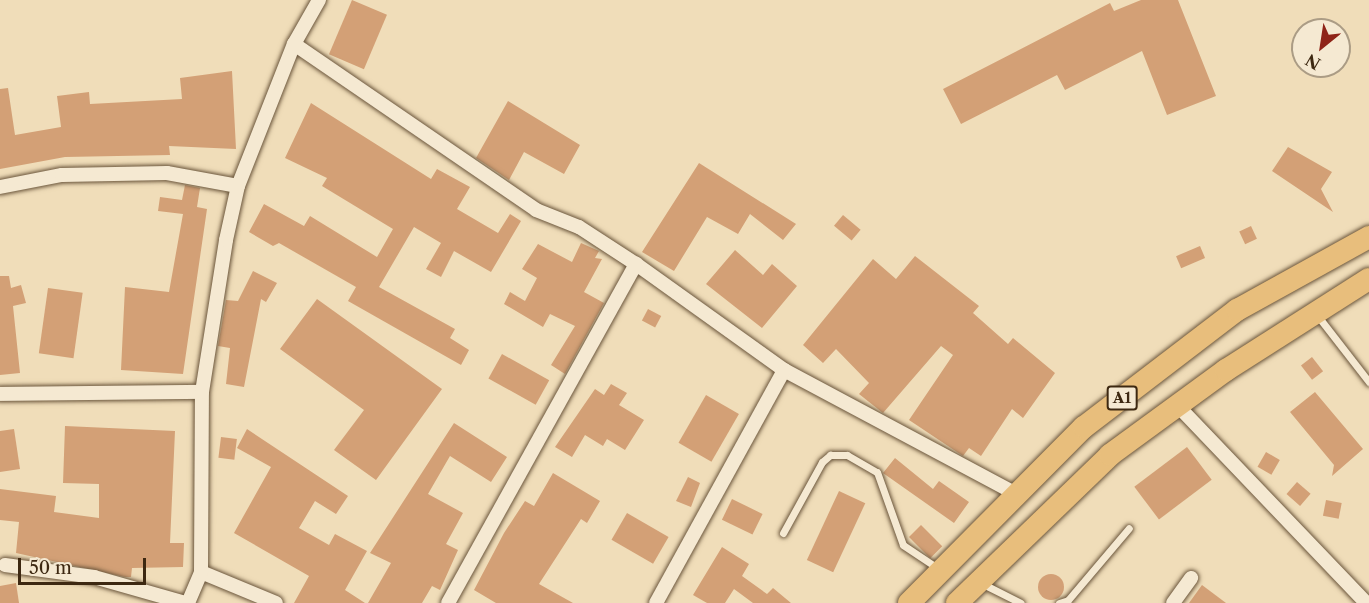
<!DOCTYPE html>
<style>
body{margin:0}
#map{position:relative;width:1369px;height:603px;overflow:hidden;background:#f0ddb9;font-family:"Libre Caslon Text",serif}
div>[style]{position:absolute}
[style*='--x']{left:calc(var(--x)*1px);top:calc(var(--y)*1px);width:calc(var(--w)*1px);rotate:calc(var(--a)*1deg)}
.building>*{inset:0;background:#d3a076;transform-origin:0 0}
.round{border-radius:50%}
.roads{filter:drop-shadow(0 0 2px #6a553b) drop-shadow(0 0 2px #6a553b)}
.service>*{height:7px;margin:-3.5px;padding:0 3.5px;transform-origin:3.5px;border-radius:3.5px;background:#f5e9d2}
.minor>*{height:14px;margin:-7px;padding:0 7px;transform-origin:7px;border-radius:7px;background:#f5e9d2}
.trunk>*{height:22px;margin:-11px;padding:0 11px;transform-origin:11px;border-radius:11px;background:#e8be7c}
span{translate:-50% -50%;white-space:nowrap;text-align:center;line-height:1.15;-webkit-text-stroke:4.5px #f5e9d2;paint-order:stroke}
.shield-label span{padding:2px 4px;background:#f5e9d2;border:2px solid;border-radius:4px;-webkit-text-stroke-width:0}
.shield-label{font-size:15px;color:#3d2811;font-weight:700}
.north{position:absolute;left:1291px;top:18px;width:60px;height:60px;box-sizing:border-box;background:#f5e9d2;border:2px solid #ab9c85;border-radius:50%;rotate:210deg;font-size:16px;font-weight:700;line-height:24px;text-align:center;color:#3d2811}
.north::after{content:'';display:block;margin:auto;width:21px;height:27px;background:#8f2418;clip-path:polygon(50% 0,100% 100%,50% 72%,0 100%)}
.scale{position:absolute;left:18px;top:558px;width:128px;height:27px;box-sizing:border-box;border:3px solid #3d2811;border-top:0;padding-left:8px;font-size:18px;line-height:21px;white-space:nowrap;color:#3d2811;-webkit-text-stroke:4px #f5e9d2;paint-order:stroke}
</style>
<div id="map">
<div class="building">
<i style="left:352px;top:0;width:38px;height:59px;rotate:23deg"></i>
<i style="clip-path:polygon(1141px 0,1178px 0,1216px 96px,1167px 115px,1142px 51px,1065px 90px,1057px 75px,961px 124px,943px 89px,1110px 3px,1114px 11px)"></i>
<i style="clip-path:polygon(232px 71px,236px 149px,169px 146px,170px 155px,65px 157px,0 169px,0 89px,8px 88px,15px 135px,61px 127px,57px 96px,89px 92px,90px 104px,182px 99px,180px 78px)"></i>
<i style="clip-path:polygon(508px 101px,580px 145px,564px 174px,524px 152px,509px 180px,476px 158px)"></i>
<i style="clip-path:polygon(311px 103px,431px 179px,437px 169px,470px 187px,457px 209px,498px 233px,510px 214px,521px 221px,491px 272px,454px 251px,441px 277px,426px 269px,441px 243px,414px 227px,379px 287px,455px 329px,450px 338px,469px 350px,461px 365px,348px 301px,356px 287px,279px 243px,273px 246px,249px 232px,264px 204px,304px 226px,310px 216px,377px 257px,393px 229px,322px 186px,327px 178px,285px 158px)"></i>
<i style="clip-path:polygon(1288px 147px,1332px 172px,1321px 189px,1333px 212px,1272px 171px)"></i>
<i style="clip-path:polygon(699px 163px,796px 224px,783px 240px,750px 214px,738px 234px,707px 217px,674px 271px,642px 252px)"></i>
<i style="clip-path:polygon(185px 185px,200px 188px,197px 207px,207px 209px,183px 374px,121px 370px,125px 287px,169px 292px,183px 214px,158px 211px,160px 197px,182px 200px)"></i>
<i style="left:843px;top:215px;width:23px;height:14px;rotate:40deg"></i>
<i style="left:1251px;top:226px;width:14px;height:13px;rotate:65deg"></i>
<i style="clip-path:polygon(581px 243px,599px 251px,595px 258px,602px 259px,584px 292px,604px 303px,565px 374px,551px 365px,575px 326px,550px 314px,543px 327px,504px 304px,510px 292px,525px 301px,537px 278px,522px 269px,538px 244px,572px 262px)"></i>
<i style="left:1200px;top:246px;width:13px;height:26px;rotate:67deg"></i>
<i style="clip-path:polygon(735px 250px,763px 275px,772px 264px,797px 286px,762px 328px,706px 284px)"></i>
<i style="clip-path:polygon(915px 256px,979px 306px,973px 313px,1008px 344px,1013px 338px,1055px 373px,1023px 418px,1012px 409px,981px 456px,969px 448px,963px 456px,909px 420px,953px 355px,941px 346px,883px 413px,859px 394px,869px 383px,836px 349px,823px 363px,803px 345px,873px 259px,896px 279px)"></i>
<i style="clip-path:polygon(253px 271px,277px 283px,266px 302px,261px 299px,244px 387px,226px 384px,230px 348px,218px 346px,226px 300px,238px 301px)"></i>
<i style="clip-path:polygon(0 276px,9px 276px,11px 288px,21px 285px,26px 303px,13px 306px,20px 373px,0 375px)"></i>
<i style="left:48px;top:288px;width:35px;height:66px;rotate:8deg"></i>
<i style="clip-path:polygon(317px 299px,442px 389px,376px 480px,334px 450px,364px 410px,280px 349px)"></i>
<i style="left:648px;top:309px;width:15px;height:13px;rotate:28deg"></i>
<i style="left:502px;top:354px;width:54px;height:28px;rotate:29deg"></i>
<i style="left:1312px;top:357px;width:18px;height:14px;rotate:52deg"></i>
<i style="clip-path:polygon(611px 384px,627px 393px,619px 405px,644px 420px,625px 450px,607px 439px,603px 446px,585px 435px,572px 457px,555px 447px,595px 389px,604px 395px)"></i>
<i style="clip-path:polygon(1315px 392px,1363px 449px,1332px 476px,1334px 465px,1290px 412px)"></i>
<i style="left:706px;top:395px;width:38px;height:55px;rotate:30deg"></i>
<i style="clip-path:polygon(454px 423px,507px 457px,491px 482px,450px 456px,428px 494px,463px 513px,446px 544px,458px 550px,440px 590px,432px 586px,422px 603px,368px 603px,391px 563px,370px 553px)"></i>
<i style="clip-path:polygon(65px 426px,175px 431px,170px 543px,184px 543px,183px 567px,132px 568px,131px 577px,125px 577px,16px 553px,19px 522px,0 520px,0 489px,56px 496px,54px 512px,99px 518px,99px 484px,63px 483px)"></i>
<i style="clip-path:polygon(14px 429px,20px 469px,0 472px,0 431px)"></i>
<i style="clip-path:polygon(247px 429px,348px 496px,336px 514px,315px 501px,299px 528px,329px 545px,335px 534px,367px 551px,345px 590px,365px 603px,294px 603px,309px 576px,234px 533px,271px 467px,237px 448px)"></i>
<i style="left:221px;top:437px;width:16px;height:21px;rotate:7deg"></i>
<i style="left:1187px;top:447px;width:41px;height:66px;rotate:53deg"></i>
<i style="left:1266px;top:452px;width:16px;height:17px;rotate:30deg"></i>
<i style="clip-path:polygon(895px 458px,933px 489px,939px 481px,969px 502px,954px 523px,883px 473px)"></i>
<i style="clip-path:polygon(553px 473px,600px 501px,587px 523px,581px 519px,539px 584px,573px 603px,496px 603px,474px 590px,504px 533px,525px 501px,534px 506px)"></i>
<i style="clip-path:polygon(688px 477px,700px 483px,691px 507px,676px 501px)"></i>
<i style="left:1297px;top:482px;width:18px;height:16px;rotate:41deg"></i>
<i style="left:839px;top:491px;width:29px;height:76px;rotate:25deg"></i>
<i style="left:732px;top:499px;width:34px;height:23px;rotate:26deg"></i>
<i style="left:1326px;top:500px;width:16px;height:16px;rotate:11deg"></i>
<i style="left:627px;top:513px;width:48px;height:31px;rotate:30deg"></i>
<i style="left:921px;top:525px;width:30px;height:17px;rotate:45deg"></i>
<i style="clip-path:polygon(722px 547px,749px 564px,742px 576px,767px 594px,773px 588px,791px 603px,753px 603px,734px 589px,725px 603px,707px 603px,693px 595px)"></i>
<i class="round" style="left:1038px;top:574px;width:26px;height:26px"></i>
<i style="clip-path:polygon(16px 583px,19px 603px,0 603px,0 586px)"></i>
<i style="clip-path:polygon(1202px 585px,1226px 603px,1189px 603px)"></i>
</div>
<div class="roads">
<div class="service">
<i style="--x:1317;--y:315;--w:85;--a:52.2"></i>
<i style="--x:783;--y:533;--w:81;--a:-61.2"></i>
<i style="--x:822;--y:462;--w:11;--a:-41"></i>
<i style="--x:830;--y:455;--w:17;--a:0"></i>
<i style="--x:847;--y:455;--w:34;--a:30"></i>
<i style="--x:877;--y:472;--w:77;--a:70.4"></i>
<i style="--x:903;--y:545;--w:43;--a:33.7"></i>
<i style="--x:983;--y:584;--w:42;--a:26.6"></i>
<i style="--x:1059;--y:603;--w:9;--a:-18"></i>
<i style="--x:1068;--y:600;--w:94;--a:-49.7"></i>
</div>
<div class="minor">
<i style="--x:294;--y:44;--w:293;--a:34.4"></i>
<i style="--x:536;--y:210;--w:46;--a:21.6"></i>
<i style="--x:579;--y:227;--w:68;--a:33"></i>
<i style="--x:636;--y:264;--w:182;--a:35.6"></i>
<i style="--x:784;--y:370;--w:261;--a:28.1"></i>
<i style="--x:0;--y:187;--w:63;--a:-11"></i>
<i style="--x:62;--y:175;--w:105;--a:-1.1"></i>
<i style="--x:167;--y:173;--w:72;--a:10.4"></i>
<i style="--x:0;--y:394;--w:202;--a:-0.6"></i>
<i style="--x:1178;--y:406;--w:272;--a:46.3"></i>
<i style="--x:5;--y:565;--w:90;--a:7.7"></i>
<i style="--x:94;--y:577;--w:95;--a:15.9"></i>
<i style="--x:201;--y:572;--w:81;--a:22.5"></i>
<i style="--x:188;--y:603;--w:34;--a:-67"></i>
<i style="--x:201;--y:572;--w:180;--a:-89.7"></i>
<i style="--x:202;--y:392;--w:154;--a:-81"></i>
<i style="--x:226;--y:240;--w:55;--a:-77.5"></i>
<i style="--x:238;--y:186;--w:153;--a:-68.5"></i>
<i style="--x:294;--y:44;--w:51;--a:-60.4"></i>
<i style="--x:448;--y:603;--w:388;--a:-61"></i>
<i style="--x:656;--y:603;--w:266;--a:-61.2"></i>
<i style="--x:1173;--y:603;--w:31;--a:-54"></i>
</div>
<div class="trunk">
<i style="--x:909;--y:603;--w:248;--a:-45.2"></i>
<i style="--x:1084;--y:427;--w:193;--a:-37.4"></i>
<i style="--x:1237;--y:310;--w:151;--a:-28.9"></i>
<i style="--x:957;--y:603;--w:213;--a:-44"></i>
<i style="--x:1110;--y:455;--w:144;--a:-36.2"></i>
<i style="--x:1226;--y:370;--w:169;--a:-32.5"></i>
</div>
</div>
<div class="shield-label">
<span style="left:1122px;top:398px">A1</span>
</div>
<div class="north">N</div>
<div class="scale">50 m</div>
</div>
